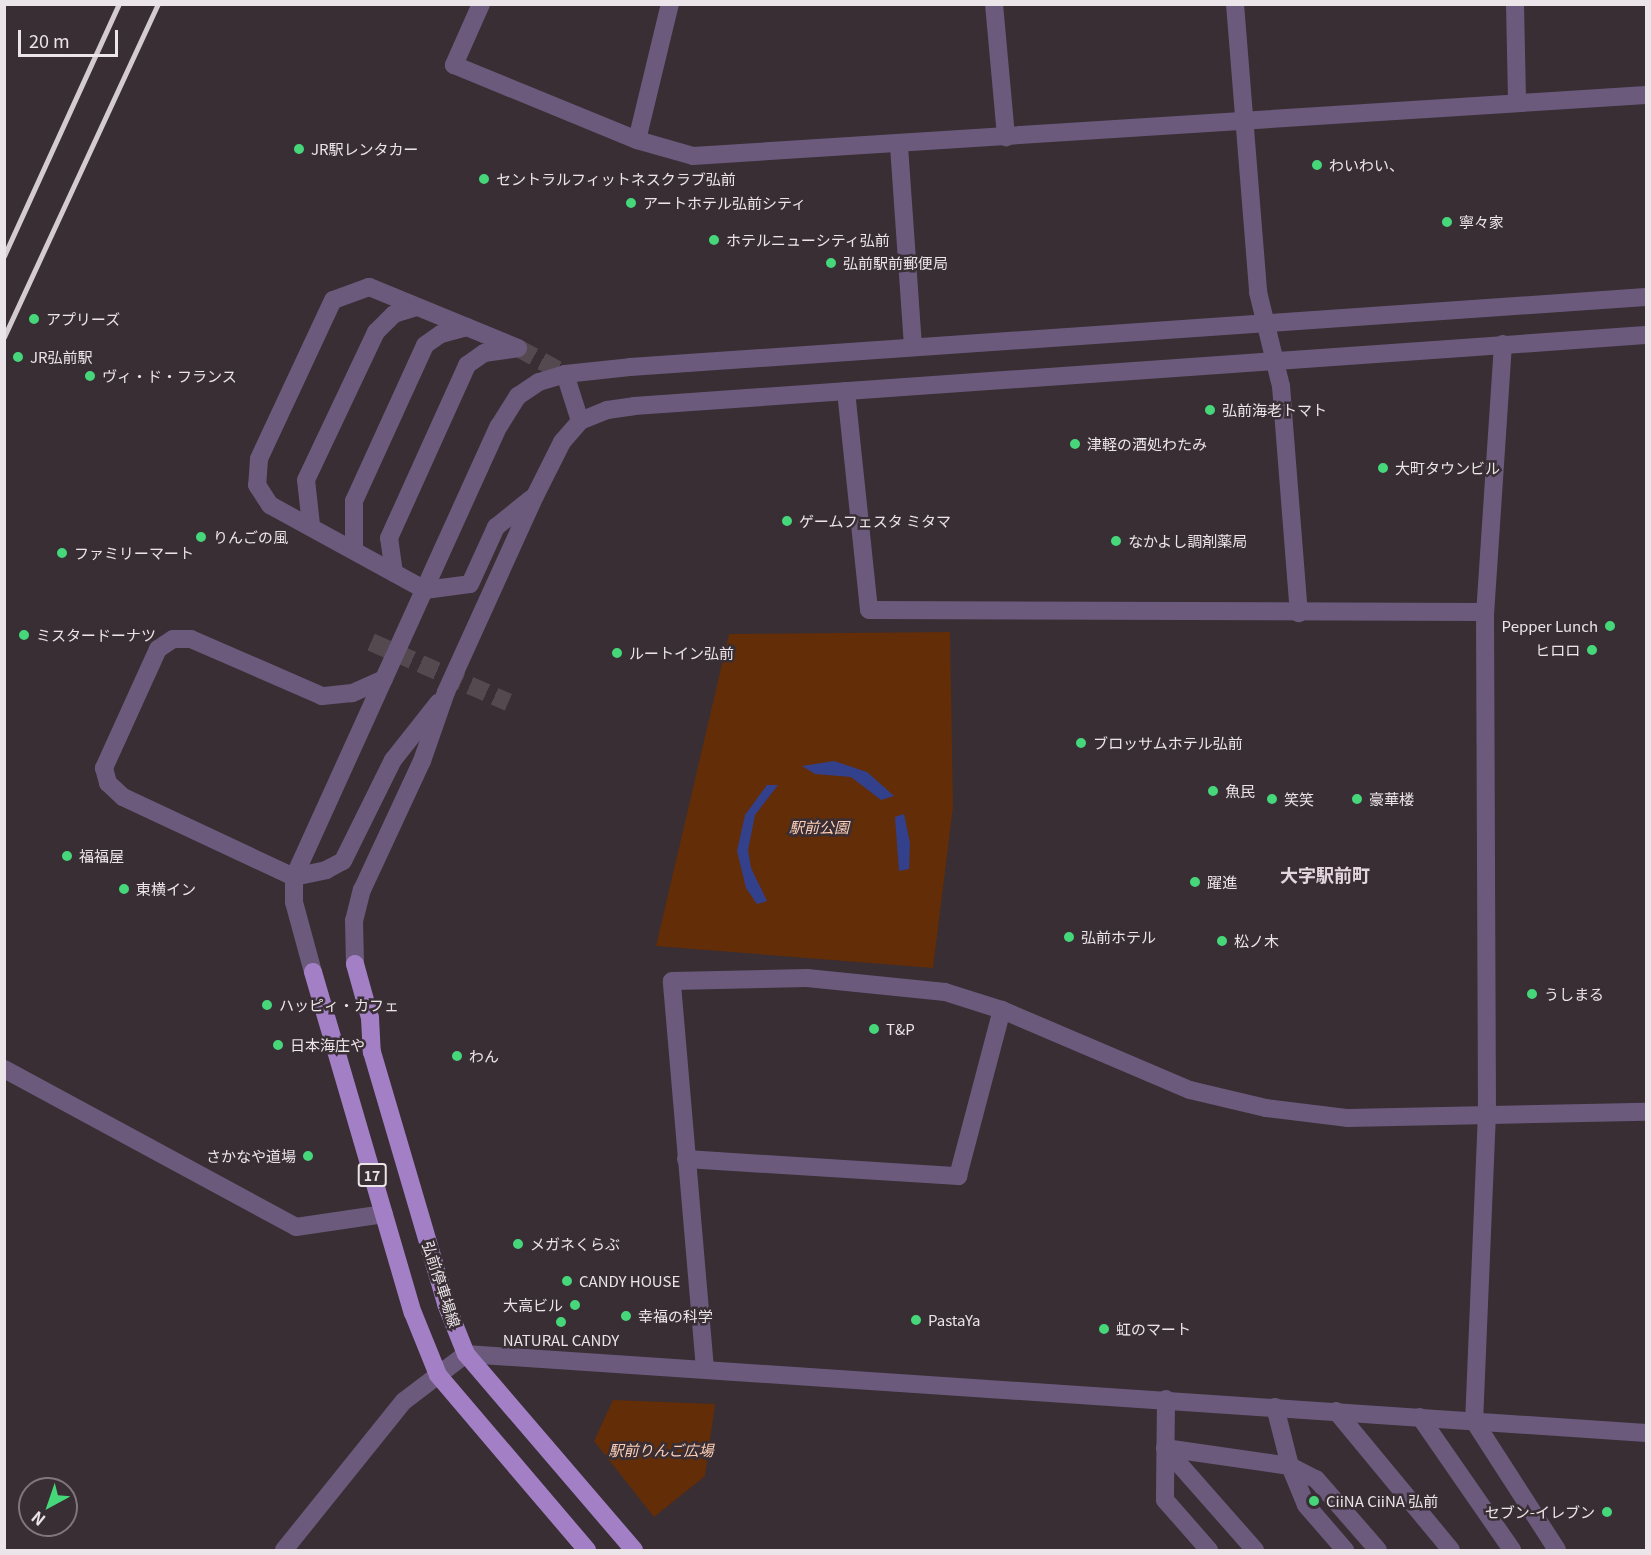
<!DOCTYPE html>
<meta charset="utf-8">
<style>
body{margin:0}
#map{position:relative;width:1651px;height:1555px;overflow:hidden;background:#382e34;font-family:Georgia,"Noto Sans JP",serif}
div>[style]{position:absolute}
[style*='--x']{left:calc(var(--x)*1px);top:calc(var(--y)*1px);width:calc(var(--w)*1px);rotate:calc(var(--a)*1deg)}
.green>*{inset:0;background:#632d08}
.water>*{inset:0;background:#33408c}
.minor-tunnel>*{height:18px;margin-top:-9px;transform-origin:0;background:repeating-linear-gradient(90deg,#53494f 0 18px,transparent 0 27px)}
.minor>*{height:18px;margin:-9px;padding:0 9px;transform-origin:9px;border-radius:9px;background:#6b5a7c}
.major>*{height:18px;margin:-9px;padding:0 9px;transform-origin:9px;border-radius:9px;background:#a380c6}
.rail>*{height:4.5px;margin:-2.25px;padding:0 2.25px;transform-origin:2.25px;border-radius:2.25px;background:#d3cbcf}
.dots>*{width:16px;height:16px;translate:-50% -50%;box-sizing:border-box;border:3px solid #382e34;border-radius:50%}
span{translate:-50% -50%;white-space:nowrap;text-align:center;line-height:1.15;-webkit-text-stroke:5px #382e34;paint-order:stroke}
.shield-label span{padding:2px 4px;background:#382e34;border:2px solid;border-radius:4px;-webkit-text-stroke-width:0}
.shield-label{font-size:14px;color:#ebe4e8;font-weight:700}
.poi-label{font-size:15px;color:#ebe4e8}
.left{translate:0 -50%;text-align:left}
.right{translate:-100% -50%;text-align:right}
.park-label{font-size:15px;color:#fecfb7;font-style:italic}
.street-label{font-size:15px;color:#ebe4e8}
.quarter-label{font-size:18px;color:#e4d6df;font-weight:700}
.frame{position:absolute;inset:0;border:6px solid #ebe4e8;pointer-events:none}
.north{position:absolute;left:18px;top:1477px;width:60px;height:60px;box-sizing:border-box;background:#382e34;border:2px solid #80777c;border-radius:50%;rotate:220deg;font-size:16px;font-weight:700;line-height:24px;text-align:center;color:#ebe4e8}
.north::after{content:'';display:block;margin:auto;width:21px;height:27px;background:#45d77a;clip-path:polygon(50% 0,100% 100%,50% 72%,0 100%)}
.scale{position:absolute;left:18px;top:30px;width:100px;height:27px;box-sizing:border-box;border:3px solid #ebe4e8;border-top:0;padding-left:8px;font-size:18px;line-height:21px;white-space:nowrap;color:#ebe4e8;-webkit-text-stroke:4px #382e34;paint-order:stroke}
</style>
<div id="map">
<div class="green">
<i style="clip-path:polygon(950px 632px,953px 807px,933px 968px,656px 946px,729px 634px)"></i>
<i style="clip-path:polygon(613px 1400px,715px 1404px,705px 1476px,654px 1517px,594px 1441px)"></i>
</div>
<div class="water">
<i style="clip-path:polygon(834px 761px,867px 772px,894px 796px,881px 800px,851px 777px,815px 774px,802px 766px)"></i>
<i style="clip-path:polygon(767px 785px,778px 785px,755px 815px,748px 850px,751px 868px,767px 901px,757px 904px,746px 888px,737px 851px,745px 815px)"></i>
<i style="clip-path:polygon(904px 814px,910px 843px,909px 869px,899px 871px,895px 817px)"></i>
</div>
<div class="minor-tunnel">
<i style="--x:518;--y:348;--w:54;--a:29"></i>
<i style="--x:371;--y:642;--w:150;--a:23.7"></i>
</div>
<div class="minor">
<i style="--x:481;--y:4;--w:67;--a:113.9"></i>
<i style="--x:454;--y:65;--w:198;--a:22.3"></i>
<i style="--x:637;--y:140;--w:58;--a:15.9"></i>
<i style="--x:693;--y:156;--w:955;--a:-3.66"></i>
<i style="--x:994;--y:4;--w:134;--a:84.8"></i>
<i style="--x:1235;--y:4;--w:289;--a:85.4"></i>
<i style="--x:1258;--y:292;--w:97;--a:76.3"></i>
<i style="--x:1281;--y:386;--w:228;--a:85.5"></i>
<i style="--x:1515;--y:4;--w:98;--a:88.8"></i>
<i style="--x:637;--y:140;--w:140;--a:-76.4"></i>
<i style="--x:899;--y:146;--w:201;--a:86"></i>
<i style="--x:1503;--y:344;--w:269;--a:93.8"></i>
<i style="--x:1485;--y:612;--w:501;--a:89.77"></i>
<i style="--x:1487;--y:1113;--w:308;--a:92.4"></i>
<i style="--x:1474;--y:1421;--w:153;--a:57.2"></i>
<i style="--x:518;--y:348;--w:161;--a:-157.7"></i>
<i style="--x:369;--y:287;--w:38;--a:160"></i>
<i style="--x:333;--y:300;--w:175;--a:115"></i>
<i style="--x:259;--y:459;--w:26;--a:94"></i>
<i style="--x:257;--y:485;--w:24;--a:57"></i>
<i style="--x:270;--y:505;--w:177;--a:28.7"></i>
<i style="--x:425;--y:590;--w:45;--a:-7.6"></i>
<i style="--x:470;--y:584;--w:63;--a:-65.5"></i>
<i style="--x:496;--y:527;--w:45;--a:-38.7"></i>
<i style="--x:565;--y:374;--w:49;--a:72.3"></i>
<i style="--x:846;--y:391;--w:220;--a:84"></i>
<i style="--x:869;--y:610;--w:616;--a:0.19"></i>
<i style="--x:311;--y:525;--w:45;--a:-96.3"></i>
<i style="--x:306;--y:480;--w:164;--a:-64.7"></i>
<i style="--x:376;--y:332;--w:25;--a:-45"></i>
<i style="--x:394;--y:314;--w:24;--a:-17"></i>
<i style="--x:354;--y:549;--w:48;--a:-90"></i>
<i style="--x:354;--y:501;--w:171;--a:-65.5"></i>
<i style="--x:425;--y:345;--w:19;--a:-35"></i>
<i style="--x:441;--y:334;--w:27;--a:-15"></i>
<i style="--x:394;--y:573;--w:35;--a:-98"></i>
<i style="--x:389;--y:538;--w:190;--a:-65.7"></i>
<i style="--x:467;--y:365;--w:21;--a:-35"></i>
<i style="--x:484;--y:353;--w:34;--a:-8"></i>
<i style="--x:384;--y:679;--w:35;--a:156"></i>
<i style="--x:352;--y:693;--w:30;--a:174"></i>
<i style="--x:322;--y:696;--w:143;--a:-156.5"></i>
<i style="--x:191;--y:639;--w:18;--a:180"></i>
<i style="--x:173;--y:639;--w:18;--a:146"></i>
<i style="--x:158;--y:649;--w:131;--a:114.4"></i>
<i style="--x:104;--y:768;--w:16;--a:75"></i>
<i style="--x:108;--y:783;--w:21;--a:43"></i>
<i style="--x:123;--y:797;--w:189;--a:25.1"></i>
<i style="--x:294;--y:877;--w:33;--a:-12"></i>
<i style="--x:326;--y:870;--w:19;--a:-28"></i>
<i style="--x:343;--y:861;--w:113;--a:-63.7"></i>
<i style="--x:393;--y:760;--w:73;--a:-51.7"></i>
<i style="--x:355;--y:964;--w:43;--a:-91.3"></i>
<i style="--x:354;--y:921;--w:32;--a:-76"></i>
<i style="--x:362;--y:890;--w:142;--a:-65.1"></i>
<i style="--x:422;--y:761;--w:73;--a:-70.8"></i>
<i style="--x:446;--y:692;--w:215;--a:-65.6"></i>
<i style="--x:535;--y:496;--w:60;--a:-63.4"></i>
<i style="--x:562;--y:442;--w:28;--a:-49"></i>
<i style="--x:580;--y:421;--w:29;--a:-22"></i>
<i style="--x:607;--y:410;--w:27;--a:-8"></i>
<i style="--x:634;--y:406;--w:1014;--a:-4.01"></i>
<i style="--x:313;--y:972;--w:73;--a:-105.2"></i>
<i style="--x:294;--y:902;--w:25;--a:-90"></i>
<i style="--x:294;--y:877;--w:495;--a:-65.6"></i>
<i style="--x:499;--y:426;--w:36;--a:-58"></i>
<i style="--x:518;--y:396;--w:25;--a:-34"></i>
<i style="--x:539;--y:382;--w:27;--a:-17"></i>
<i style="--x:565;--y:374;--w:65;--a:-6.1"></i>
<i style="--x:630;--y:367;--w:1018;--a:-3.94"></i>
<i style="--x:4;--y:1069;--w:332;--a:28.4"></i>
<i style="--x:296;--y:1227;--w:89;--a:-8.4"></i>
<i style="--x:686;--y:1159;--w:273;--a:3.6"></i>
<i style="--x:958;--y:1176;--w:172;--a:-75.2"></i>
<i style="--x:705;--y:1369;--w:389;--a:-94.9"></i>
<i style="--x:672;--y:981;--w:135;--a:-1.3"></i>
<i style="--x:807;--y:978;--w:139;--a:5.8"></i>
<i style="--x:945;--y:992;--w:60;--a:17.5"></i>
<i style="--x:1002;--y:1010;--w:204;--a:23.1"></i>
<i style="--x:1190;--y:1090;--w:78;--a:13.3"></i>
<i style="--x:1266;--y:1108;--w:83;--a:7"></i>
<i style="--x:1348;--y:1118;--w:298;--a:-1.2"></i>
<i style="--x:1166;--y:1399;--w:101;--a:90.6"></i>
<i style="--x:1165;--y:1500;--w:67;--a:48.7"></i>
<i style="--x:1275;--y:1407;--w:61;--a:75.7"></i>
<i style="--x:1290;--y:1466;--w:42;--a:67.7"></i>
<i style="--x:1306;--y:1505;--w:60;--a:49.1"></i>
<i style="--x:1336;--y:1411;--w:180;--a:50.4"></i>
<i style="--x:1420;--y:1417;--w:162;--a:55.3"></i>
<i style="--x:1165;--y:1448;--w:126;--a:8.2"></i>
<i style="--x:1290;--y:1466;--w:29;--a:27"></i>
<i style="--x:1316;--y:1479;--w:94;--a:48.9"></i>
<i style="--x:1165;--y:1448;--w:136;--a:48.6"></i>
<i style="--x:284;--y:1550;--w:191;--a:-51.2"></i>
<i style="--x:404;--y:1401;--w:78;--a:-37.2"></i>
<i style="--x:466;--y:1354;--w:1183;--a:3.83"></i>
</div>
<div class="major">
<i style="--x:355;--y:964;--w:56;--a:74.5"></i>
<i style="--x:370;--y:1018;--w:34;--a:87"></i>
<i style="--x:372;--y:1052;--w:263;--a:73.6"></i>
<i style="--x:446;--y:1304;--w:54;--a:68.2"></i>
<i style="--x:466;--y:1354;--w:258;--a:49.4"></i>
<i style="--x:313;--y:972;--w:355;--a:73.7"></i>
<i style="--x:413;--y:1313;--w:67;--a:68"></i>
<i style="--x:438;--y:1375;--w:230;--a:49.6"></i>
</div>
<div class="rail">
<i style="--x:4;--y:256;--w:277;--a:-65.5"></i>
<i style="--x:4;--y:337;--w:367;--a:-65.2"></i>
</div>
<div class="dots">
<i style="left:299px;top:149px;background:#45d77a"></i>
<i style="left:1317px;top:165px;background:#45d77a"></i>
<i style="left:484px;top:179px;background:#45d77a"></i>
<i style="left:631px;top:203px;background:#45d77a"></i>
<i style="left:1447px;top:222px;background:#45d77a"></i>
<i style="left:714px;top:240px;background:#45d77a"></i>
<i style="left:831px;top:263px;background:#45d77a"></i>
<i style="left:34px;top:319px;background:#45d77a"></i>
<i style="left:18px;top:357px;background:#45d77a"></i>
<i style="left:90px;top:376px;background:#45d77a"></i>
<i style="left:1210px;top:410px;background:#45d77a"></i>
<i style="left:1075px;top:444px;background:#45d77a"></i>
<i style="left:1383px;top:468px;background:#45d77a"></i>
<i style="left:787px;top:521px;background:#45d77a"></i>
<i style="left:201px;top:537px;background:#45d77a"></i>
<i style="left:1116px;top:541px;background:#45d77a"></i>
<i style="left:62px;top:553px;background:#45d77a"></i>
<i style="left:1610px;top:626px;background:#45d77a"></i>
<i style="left:24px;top:635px;background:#45d77a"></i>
<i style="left:1592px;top:650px;background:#45d77a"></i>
<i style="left:617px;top:653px;background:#45d77a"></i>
<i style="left:1081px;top:743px;background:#45d77a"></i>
<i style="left:1213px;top:791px;background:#45d77a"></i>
<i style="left:1272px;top:799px;background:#45d77a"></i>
<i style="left:1357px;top:799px;background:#45d77a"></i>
<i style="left:67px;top:856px;background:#45d77a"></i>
<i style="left:1195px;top:882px;background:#45d77a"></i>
<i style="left:124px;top:889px;background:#45d77a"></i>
<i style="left:1069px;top:937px;background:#45d77a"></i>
<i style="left:1222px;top:941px;background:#45d77a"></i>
<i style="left:1532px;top:994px;background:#45d77a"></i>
<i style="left:267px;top:1005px;background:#45d77a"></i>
<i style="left:874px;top:1029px;background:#45d77a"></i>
<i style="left:278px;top:1045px;background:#45d77a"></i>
<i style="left:457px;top:1056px;background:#45d77a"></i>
<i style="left:308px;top:1156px;background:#45d77a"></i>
<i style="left:518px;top:1244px;background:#45d77a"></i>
<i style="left:567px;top:1281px;background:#45d77a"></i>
<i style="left:575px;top:1305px;background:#45d77a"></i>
<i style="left:626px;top:1316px;background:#45d77a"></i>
<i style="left:916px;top:1320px;background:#45d77a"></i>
<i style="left:561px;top:1322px;background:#45d77a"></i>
<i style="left:1104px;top:1329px;background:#45d77a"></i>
<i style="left:1314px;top:1501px;background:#45d77a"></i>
<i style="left:1607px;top:1512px;background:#45d77a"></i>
</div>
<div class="shield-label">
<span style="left:372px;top:1175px">17</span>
</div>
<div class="poi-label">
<span class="left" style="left:311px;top:149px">JR駅レンタカー</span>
<span class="left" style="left:1329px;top:165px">わいわい、</span>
<span class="left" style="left:496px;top:179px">セントラルフィットネスクラブ弘前</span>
<span class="left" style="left:643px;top:203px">アートホテル弘前シティ</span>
<span class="left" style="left:1459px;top:222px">寧々家</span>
<span class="left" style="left:726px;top:240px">ホテルニューシティ弘前</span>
<span class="left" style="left:843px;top:263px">弘前駅前郵便局</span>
<span class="left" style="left:46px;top:319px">アプリーズ</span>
<span class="left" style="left:30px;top:357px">JR弘前駅</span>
<span class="left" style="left:102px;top:376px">ヴィ・ド・フランス</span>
<span class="left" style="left:1222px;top:410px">弘前海老トマト</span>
<span class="left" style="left:1087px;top:444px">津軽の酒処わたみ</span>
<span class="left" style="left:1395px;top:468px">大町タウンビル</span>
<span class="left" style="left:799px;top:521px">ゲームフェスタ ミタマ</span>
<span class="left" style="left:213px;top:537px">りんごの風</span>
<span class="left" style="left:1128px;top:541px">なかよし調剤薬局</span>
<span class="left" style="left:74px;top:553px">ファミリーマート</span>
<span class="right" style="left:1598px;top:626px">Pepper Lunch</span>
<span class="left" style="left:36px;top:635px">ミスタードーナツ</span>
<span class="right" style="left:1580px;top:650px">ヒロロ</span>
<span class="left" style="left:629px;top:653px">ルートイン弘前</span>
<span class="left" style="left:1093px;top:743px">ブロッサムホテル弘前</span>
<span class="left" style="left:1225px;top:791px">魚民</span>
<span class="left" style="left:1284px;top:799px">笑笑</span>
<span class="left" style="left:1369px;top:799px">豪華楼</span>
<span class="left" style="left:79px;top:856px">福福屋</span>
<span class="left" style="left:1207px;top:882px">躍進</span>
<span class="left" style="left:136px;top:889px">東横イン</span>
<span class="left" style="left:1081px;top:937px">弘前ホテル</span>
<span class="left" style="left:1234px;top:941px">松ノ木</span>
<span class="left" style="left:1544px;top:994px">うしまる</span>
<span class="left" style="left:279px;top:1005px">ハッピィ・カフェ</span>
<span class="left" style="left:886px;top:1029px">T&amp;P</span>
<span class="left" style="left:290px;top:1045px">日本海庄や</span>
<span class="left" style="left:469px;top:1056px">わん</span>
<span class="right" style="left:296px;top:1156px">さかなや道場</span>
<span class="left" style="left:530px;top:1244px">メガネくらぶ</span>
<span class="left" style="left:579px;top:1281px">CANDY HOUSE</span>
<span class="right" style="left:563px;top:1305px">大高ビル</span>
<span class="left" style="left:638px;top:1316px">幸福の科学</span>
<span class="left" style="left:928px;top:1320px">PastaYa</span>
<span class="left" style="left:1116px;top:1329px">虹のマート</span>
<span style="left:561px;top:1340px">NATURAL CANDY</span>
<span class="left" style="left:1326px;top:1501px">CiiNA CiiNA 弘前</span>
<span class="right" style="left:1595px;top:1512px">セブン-イレブン</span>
</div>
<div class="park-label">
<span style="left:819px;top:827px">駅前公園</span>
<span style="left:661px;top:1450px">駅前りんご広場</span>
</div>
<div class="street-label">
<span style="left:442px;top:1284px;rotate:72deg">弘前停車場線</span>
</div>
<div class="quarter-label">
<span style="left:1325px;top:874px">大字駅前町</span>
</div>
<div class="frame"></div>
<div class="north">N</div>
<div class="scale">20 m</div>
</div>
